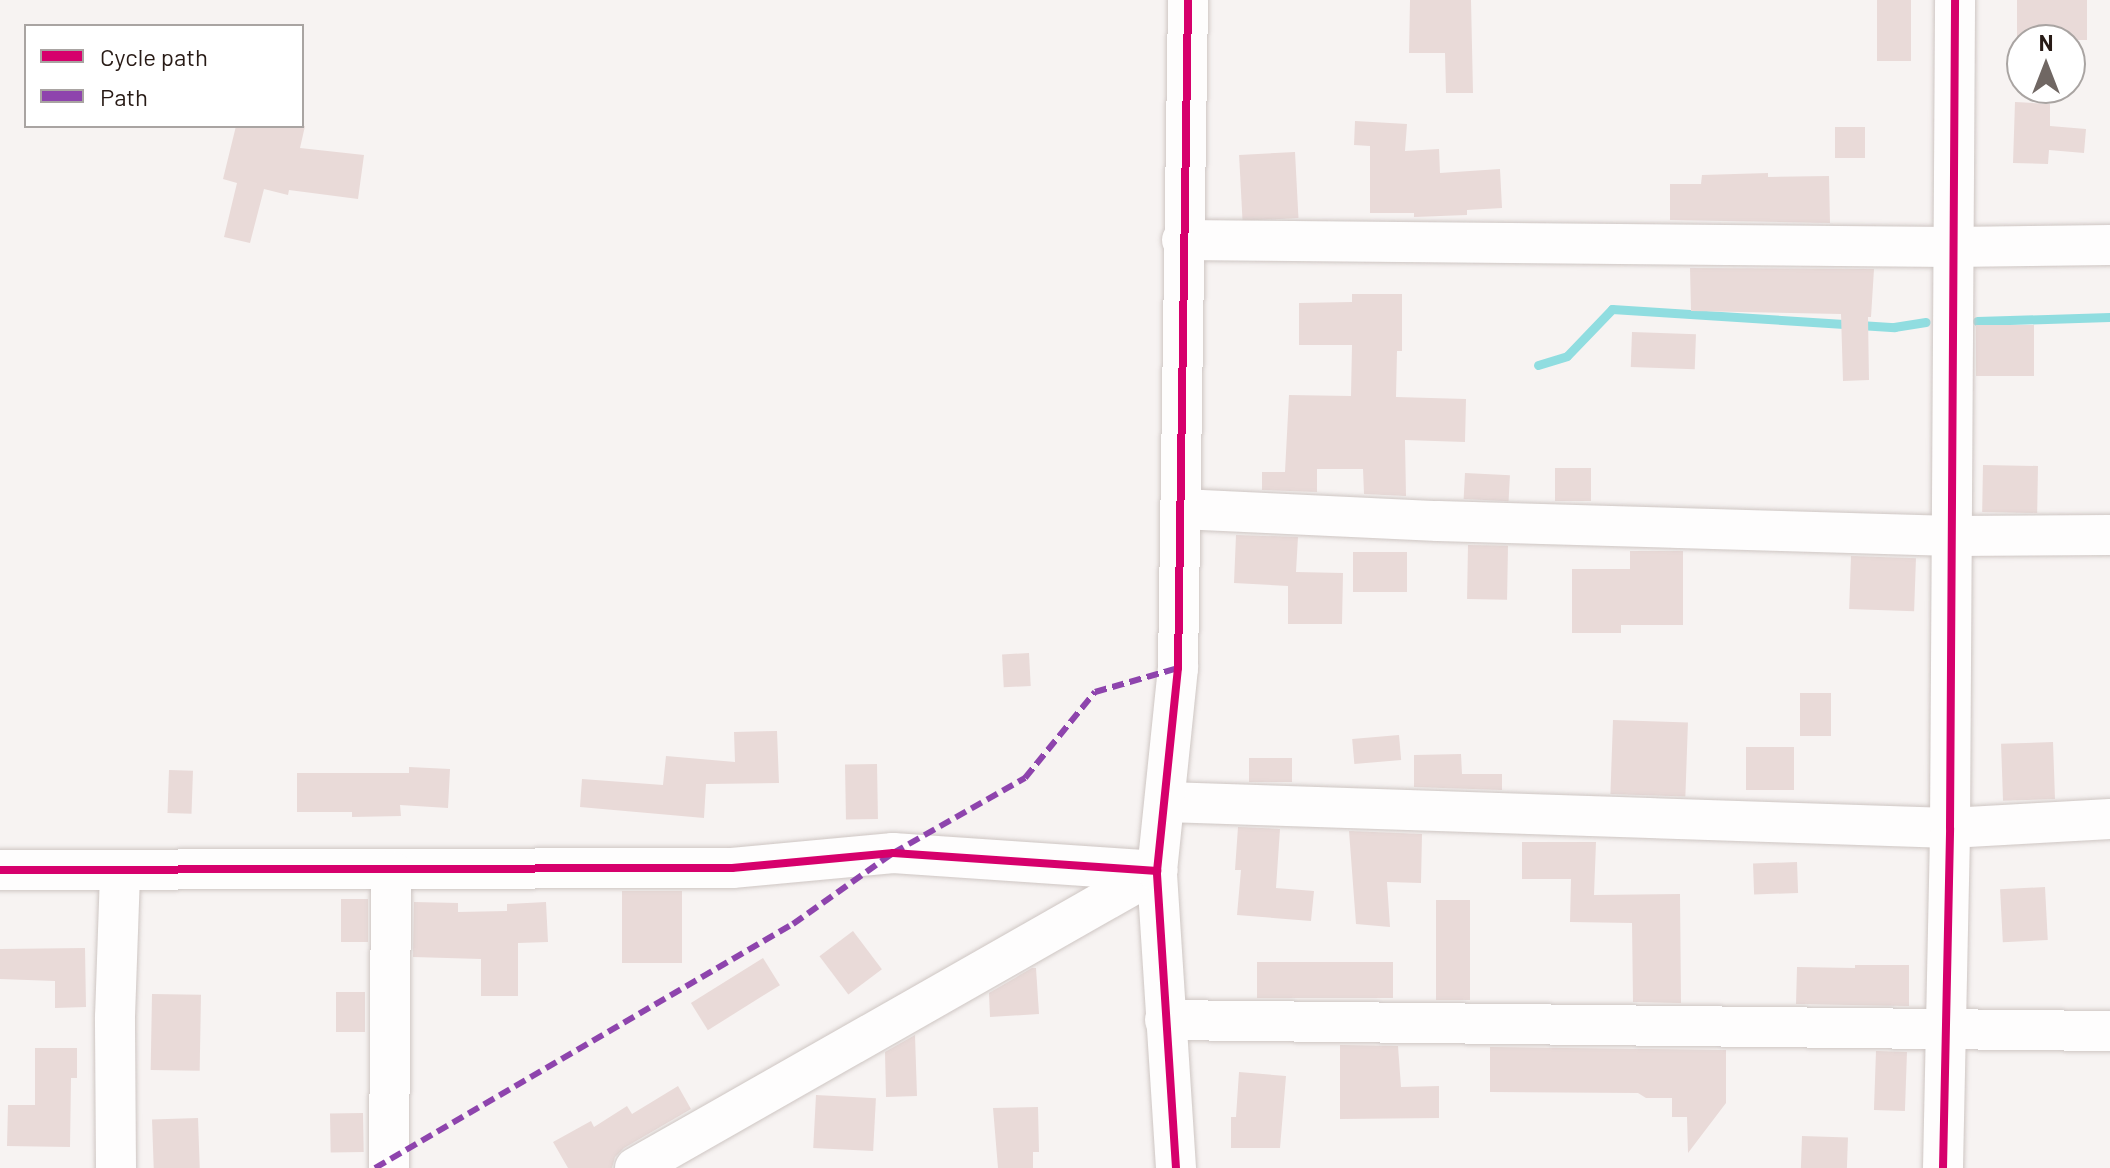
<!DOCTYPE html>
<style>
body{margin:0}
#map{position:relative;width:2110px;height:1168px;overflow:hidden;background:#f7f3f2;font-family:Barlow,sans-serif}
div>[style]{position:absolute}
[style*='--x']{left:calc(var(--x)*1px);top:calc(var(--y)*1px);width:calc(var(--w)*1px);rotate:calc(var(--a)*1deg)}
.stream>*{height:9px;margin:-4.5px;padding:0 4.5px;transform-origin:4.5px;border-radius:4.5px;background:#90dde0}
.building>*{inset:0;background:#e9dad8;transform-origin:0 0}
.roads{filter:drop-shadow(0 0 2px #cec6c3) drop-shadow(0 0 2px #cec6c3)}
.minor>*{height:40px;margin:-20px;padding:0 20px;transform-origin:20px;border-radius:20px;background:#fefdfd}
.quiet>*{height:6px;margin-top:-3px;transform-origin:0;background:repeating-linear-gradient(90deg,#8e44ad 0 12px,transparent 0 18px)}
.cycleway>*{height:8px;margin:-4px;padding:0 4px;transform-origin:4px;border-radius:4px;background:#d6006c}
span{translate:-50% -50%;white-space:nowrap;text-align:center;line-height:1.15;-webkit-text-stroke:7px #fff;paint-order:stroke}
.legend{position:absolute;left:24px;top:24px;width:280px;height:104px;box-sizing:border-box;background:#fff;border:2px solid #a9a4a2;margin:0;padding:10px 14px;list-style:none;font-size:24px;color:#281b16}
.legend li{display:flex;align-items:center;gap:16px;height:40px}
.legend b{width:40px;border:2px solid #a9a4a2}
.north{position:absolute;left:2006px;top:24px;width:80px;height:80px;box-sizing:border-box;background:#fff;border:2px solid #a9a4a2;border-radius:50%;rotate:0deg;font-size:22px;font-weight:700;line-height:32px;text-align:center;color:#281b16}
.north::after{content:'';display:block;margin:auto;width:28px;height:36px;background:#706763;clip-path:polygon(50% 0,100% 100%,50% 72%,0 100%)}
</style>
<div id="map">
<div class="stream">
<i style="--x:1977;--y:321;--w:133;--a:-1.7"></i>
<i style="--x:1538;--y:365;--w:30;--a:-17"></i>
<i style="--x:1567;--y:356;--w:65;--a:-46.2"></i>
<i style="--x:1612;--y:309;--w:283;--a:3.7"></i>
<i style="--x:1894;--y:327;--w:32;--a:-9"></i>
</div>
<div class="building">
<i style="clip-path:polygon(1410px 0,1471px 0,1473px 93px,1446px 93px,1445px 53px,1409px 53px)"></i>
<i style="left:1877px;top:0;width:34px;height:61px"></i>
<i style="left:2017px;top:0;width:70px;height:40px"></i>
<i style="clip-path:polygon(2015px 102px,2050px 104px,2050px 126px,2086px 129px,2084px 153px,2049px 150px,2048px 164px,2013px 163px)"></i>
<i style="clip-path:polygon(1355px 121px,1407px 124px,1405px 151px,1439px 149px,1440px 173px,1500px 169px,1502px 208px,1467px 210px,1467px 215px,1414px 217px,1414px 213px,1370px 213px,1370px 146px,1354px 145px)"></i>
<i style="clip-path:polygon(236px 126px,305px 126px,300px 148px,364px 155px,358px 199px,289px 190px,288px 195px,264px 189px,250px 243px,224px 237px,237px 183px,223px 179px)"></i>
<i style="left:1835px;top:127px;width:30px;height:31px"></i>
<i style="left:1295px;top:152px;width:66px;height:56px;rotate:87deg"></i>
<i style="clip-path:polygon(1768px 173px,1768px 177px,1829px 176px,1830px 223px,1670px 220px,1670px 184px,1701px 184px,1702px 175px)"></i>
<i style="clip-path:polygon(1690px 268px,1874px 269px,1871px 317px,1868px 317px,1869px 380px,1843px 381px,1841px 314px,1691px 311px)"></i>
<i style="clip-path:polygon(1352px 294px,1402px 294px,1402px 351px,1397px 351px,1396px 397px,1466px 399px,1465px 442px,1405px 440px,1406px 496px,1364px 494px,1363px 469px,1317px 469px,1317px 492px,1262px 490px,1262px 472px,1285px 472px,1289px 395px,1351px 396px,1352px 345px,1299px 345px,1299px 303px,1352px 302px)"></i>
<i style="left:1976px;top:325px;width:58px;height:51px"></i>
<i style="left:1632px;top:332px;width:64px;height:35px;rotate:2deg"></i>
<i style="left:1983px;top:465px;width:55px;height:47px;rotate:1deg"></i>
<i style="left:1555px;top:468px;width:36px;height:33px"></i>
<i style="left:1465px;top:473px;width:45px;height:26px;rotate:3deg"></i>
<i style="clip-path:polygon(1236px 535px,1298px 537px,1296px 572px,1343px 573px,1342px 624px,1288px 624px,1288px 586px,1234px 583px)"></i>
<i style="left:1468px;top:545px;width:40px;height:54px;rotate:1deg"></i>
<i style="clip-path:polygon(1630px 551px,1683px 551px,1683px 625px,1621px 625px,1621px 633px,1572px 633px,1572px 569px,1630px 569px)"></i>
<i style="left:1353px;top:552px;width:54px;height:40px"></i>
<i style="left:1851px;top:556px;width:65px;height:53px;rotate:2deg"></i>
<i style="left:1029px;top:653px;width:33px;height:27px;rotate:87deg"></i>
<i style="left:1800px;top:693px;width:31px;height:43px"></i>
<i style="left:1613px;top:720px;width:75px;height:74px;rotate:2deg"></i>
<i style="clip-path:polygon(777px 731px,779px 783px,706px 784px,704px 818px,580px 807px,582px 779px,663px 785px,666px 756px,735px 762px,734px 732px)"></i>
<i style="left:1399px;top:735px;width:25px;height:47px;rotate:85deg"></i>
<i style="left:2053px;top:742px;width:57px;height:52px;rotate:88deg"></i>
<i style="left:1746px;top:747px;width:48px;height:43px"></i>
<i style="clip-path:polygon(1461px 754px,1462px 774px,1502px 774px,1502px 790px,1414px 787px,1414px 755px)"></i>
<i style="left:1249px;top:758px;width:43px;height:24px"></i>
<i style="left:877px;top:764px;width:55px;height:32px;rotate:89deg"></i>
<i style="clip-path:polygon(409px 767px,450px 769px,448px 808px,400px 805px,401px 816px,352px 817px,352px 812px,297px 812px,297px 773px,409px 773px)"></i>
<i style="left:169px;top:770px;width:24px;height:43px;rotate:2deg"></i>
<i style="clip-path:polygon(1238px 827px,1280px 829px,1276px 888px,1314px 891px,1311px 921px,1237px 915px,1241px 870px,1235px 870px)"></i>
<i style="clip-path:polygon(1349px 831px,1422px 834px,1421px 883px,1387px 882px,1390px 927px,1356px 924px)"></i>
<i style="clip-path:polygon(1522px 842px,1596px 842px,1594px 895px,1680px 894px,1681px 1003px,1633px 1002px,1632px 923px,1570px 922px,1571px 879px,1522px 879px)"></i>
<i style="left:1797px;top:862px;width:31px;height:44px;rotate:88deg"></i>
<i style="left:2045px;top:887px;width:53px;height:45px;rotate:87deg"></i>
<i style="left:622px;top:891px;width:60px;height:72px"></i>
<i style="left:341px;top:899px;width:27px;height:43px"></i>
<i style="left:1436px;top:900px;width:34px;height:100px"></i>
<i style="clip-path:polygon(414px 902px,458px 903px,458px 912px,507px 911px,507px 904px,546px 902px,548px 942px,518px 943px,518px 996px,481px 996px,481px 959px,413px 957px)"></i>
<i style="left:853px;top:931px;width:48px;height:42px;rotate:53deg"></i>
<i style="clip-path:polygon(85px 948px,86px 1007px,55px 1008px,55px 981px,0 979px,0 949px)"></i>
<i style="left:763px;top:958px;width:32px;height:85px;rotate:58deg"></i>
<i style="left:1257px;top:962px;width:136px;height:36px"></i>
<i style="clip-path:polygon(1855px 965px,1909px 965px,1909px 1006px,1796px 1004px,1797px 967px,1855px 968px)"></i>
<i style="clip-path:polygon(1032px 968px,1036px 968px,1039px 1014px,990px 1017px,989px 993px)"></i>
<i style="left:336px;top:992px;width:29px;height:40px"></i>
<i style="left:152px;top:994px;width:49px;height:76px;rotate:1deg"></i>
<i style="clip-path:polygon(915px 1035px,917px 1096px,886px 1097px,885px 1052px)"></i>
<i style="clip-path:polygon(1340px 1045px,1398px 1046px,1401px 1087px,1439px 1086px,1439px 1118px,1340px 1119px)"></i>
<i style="clip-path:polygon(1490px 1047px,1726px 1050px,1726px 1103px,1688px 1153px,1687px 1117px,1672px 1117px,1672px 1098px,1646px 1098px,1638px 1093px,1490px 1092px)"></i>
<i style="clip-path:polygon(35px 1048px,77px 1048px,77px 1078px,71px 1078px,70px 1147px,7px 1146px,8px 1105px,35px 1105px)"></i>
<i style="left:1876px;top:1051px;width:31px;height:59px;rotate:2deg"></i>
<i style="clip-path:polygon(1239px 1072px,1286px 1076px,1280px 1148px,1231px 1148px,1231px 1117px,1236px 1117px)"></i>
<i style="clip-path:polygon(678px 1086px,691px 1109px,624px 1148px,615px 1157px,612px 1168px,568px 1168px,553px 1142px,591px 1121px,594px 1127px,627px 1106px,632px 1114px)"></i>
<i style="left:816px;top:1095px;width:60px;height:53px;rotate:3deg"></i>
<i style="clip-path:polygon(1038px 1107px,1039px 1152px,1033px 1152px,1033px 1168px,998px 1168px,993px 1108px)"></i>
<i style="left:363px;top:1113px;width:39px;height:33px;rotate:89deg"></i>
<i style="left:198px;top:1118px;width:50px;height:46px;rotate:88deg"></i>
<i style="left:1802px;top:1136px;width:46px;height:32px;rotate:2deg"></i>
</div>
<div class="roads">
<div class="minor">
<i style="--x:1182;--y:240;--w:769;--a:0.52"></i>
<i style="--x:1951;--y:247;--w:159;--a:-0.7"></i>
<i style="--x:1181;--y:509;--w:257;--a:2.7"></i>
<i style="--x:1438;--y:521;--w:515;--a:1.67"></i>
<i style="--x:1953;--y:536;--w:157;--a:-0.4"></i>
<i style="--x:1166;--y:802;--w:784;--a:1.9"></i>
<i style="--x:1950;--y:828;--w:160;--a:-3.2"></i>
<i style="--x:0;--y:870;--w:732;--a:-0.16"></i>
<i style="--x:732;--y:868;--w:162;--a:-5.3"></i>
<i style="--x:893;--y:853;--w:265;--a:3.9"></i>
<i style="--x:1165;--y:1020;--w:945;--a:0.67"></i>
<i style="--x:116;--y:1168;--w:151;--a:-90.4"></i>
<i style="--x:115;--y:1017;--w:146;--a:-88"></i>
<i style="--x:389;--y:1168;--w:297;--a:-89.6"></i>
<i style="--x:635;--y:1168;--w:601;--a:-29.64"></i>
<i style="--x:1176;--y:1168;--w:298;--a:-93.7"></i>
<i style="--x:1157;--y:871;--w:204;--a:-84.1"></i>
<i style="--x:1178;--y:668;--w:668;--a:-89.14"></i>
<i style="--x:1943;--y:1168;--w:340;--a:-88.8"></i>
<i style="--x:1950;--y:828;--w:828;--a:-89.65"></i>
</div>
</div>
<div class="quiet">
<i style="--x:375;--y:1168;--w:484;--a:-30.3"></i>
<i style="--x:793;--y:924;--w:123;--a:-35.4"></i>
<i style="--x:893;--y:853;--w:152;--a:-29.6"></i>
<i style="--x:1025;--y:778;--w:111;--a:-50.9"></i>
<i style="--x:1095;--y:692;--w:86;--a:-16.1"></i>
</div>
<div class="cycleway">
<i style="--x:0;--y:870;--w:732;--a:-0.16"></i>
<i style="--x:732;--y:868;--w:162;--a:-5.3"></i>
<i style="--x:893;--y:853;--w:265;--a:3.9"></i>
<i style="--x:1176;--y:1168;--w:298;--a:-93.7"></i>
<i style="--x:1157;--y:871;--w:204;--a:-84.1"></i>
<i style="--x:1178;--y:668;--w:668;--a:-89.14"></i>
<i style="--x:1943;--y:1168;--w:340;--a:-88.8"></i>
<i style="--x:1950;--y:828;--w:828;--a:-89.65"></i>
</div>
<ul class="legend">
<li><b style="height:10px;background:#d6006c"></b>Cycle path</li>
<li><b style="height:10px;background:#8e44ad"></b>Path</li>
</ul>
<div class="north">N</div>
</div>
